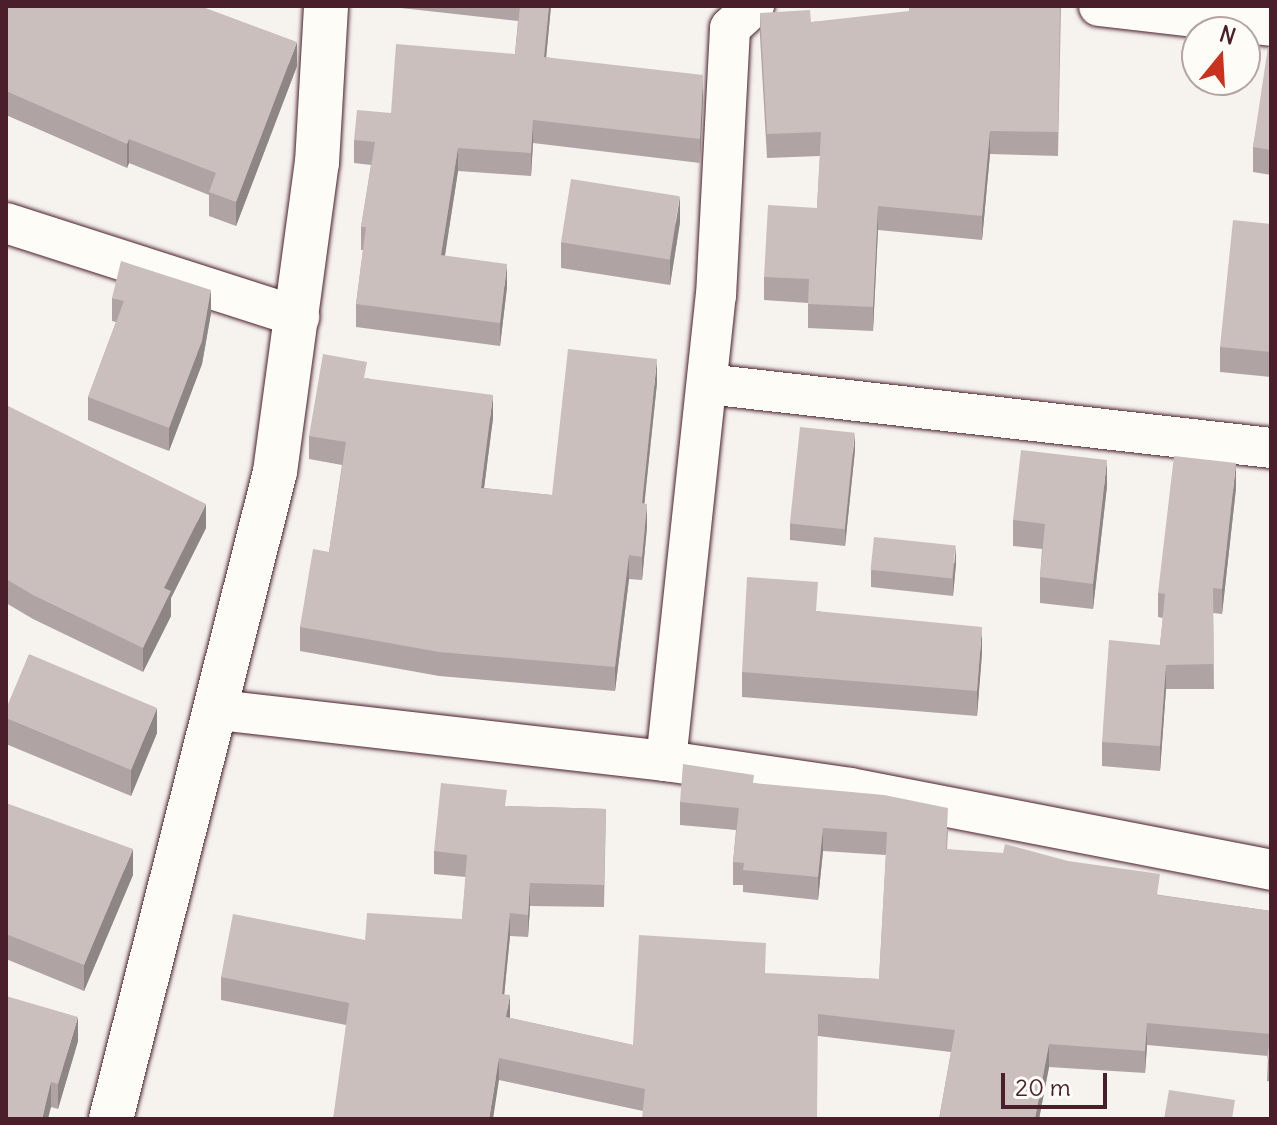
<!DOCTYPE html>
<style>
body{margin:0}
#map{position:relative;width:1277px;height:1125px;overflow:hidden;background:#f6f3ef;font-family:Delius,sans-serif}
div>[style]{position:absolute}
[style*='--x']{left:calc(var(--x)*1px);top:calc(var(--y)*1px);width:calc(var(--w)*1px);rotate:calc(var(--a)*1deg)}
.roads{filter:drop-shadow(0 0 2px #4a1f2b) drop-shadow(0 0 2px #4a1f2b)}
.street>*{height:40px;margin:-20px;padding:0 20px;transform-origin:20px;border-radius:20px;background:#fdfcf7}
.secondary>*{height:44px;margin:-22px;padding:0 22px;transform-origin:22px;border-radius:22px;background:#fdfcf7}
.wall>*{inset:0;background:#afa4a3}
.shaded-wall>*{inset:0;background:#8e8685}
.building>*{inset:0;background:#cbbfbe;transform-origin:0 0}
span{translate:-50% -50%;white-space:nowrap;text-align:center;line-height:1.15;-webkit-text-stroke:8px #fdfcf7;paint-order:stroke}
.frame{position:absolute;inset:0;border:8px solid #4a1f2b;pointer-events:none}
.north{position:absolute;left:1181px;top:16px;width:80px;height:80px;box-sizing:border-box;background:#fdfcf7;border:2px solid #b5a4a5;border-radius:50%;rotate:18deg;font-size:22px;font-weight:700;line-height:32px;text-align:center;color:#4a1f2b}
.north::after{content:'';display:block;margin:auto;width:28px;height:36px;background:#c8321e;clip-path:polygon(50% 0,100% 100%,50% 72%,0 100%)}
.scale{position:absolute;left:1001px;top:1073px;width:106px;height:36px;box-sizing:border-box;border:4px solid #4a1f2b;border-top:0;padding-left:10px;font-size:24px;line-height:28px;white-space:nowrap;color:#4a1f2b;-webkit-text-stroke:6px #fdfcf7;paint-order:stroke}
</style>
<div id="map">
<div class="roads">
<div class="street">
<i style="--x:1099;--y:6;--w:173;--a:6.6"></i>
<i style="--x:6;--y:223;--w:308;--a:17.8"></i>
<i style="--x:707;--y:384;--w:568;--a:6.47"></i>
<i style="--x:218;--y:710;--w:451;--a:6.5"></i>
<i style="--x:666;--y:761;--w:186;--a:8.3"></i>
<i style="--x:850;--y:788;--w:429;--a:11"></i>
<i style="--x:666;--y:761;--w:468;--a:-83.9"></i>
<i style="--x:716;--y:296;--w:268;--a:-87"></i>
<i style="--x:730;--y:28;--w:33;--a:-43"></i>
</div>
<div class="secondary">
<i style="--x:111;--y:1119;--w:667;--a:-75.78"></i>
<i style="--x:275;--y:472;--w:312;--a:-82.3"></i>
<i style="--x:317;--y:163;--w:157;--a:-86.7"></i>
</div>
</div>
<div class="wall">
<i style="clip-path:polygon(6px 6px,297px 66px,236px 226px,209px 216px,209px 195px,129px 163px,127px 168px,6px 115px)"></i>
<i style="clip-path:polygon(383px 6px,551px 6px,546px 57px,703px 99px,700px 163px,533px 143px,531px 176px,458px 171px,445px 256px,507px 287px,500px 346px,356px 327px,356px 304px,363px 250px,361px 250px,361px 227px,371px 165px,354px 163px,354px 140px,391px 113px,515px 54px,518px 21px)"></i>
<i style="clip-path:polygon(1061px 6px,1058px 156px,990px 154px,982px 240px,878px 230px,873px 331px,808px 328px,808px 303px,764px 300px,764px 277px,817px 208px,820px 156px,767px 158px,760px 36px,760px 13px,811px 22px)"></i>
<i style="clip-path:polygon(1271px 47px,1271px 175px,1253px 172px,1253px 147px)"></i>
<i style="clip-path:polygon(680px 222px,670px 285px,561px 268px,561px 242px)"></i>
<i style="clip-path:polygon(1271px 224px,1271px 377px,1220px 372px,1220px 347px)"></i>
<i style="clip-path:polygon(112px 298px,211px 313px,202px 364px,169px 451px,88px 420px,88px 397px,116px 322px,112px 321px)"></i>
<i style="clip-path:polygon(367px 378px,493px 418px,484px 488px,552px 495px,657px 383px,644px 503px,647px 527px,642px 580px,629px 579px,615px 691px,439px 676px,300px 651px,300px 627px,329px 552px,342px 465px,309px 459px,309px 436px)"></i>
<i style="clip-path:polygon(6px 405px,206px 528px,171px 598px,171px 616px,143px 672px,33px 619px,6px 603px)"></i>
<i style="clip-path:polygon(855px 450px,845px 546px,790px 540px,790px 523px)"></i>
<i style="clip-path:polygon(1107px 486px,1093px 609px,1040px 603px,1040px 577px,1042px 549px,1013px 546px,1013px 520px)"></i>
<i style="clip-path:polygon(1236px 488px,1222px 614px,1213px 613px,1214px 689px,1166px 689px,1160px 771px,1102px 766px,1102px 742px,1160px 645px,1163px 618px,1158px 617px,1158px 593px)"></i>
<i style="clip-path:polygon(956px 563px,953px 596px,871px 587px,871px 570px)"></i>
<i style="clip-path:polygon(818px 611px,982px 653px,977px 716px,742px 697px,742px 672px)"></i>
<i style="clip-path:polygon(6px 709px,157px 733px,131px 796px,6px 744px)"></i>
<i style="clip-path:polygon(754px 783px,948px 831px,947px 849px,1160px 895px,1271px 911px,1271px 1082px,1267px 1081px,1268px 1056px,1147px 1045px,1145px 1073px,1049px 1067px,1039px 1119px,939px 1119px,951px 1052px,818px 1036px,643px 1111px,499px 1080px,346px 1025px,221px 1000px,221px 977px,365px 940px,462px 919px,466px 877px,434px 874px,434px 851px,507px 806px,606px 809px,604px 907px,530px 906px,528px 937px,510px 936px,504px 995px,510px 1018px,633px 1045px,766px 974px,879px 979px,886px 855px,823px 851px,818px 900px,743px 892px,743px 885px,733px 885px,733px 862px,736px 830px,680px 825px,680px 802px)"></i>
<i style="clip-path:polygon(6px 803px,133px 875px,84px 991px,6px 959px)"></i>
<i style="clip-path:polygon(78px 1041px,58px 1109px,51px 1107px,6px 1119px)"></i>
</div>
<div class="shaded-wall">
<i style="clip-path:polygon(549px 6px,551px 6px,544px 80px,544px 57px)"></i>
<i style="clip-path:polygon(297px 42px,297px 66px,236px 226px,236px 202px)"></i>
<i style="clip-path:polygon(703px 75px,703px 99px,700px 163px,700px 139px)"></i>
<i style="clip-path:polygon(533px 120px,533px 143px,531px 176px,531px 153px)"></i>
<i style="clip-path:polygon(990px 131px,990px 154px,982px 240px,982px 216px)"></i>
<i style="clip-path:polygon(129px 139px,129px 163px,127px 168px,127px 144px)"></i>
<i style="clip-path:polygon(458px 148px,458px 171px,441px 279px,441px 255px)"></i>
<i style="clip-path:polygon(680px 196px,680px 222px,670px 285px,670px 260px)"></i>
<i style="clip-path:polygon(878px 206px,878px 230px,873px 331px,873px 307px)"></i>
<i style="clip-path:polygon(507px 264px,507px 287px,500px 346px,500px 323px)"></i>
<i style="clip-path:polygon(211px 290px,211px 313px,202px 364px,169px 451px,169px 428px)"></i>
<i style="clip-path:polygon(657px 359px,657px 383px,642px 527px,642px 503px)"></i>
<i style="clip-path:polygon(493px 395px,493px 418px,481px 512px,481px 488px)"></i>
<i style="clip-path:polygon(855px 433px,855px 450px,845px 546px,845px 529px)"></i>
<i style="clip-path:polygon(1107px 460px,1107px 486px,1093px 609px,1093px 584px)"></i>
<i style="clip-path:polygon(1236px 463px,1236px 488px,1222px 614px,1222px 589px)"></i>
<i style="clip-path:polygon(206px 504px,206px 528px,171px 598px,171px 616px,143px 672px,143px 648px,164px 588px)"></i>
<i style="clip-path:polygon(647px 504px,647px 527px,642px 580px,642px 557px)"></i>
<i style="clip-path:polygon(956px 545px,956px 563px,953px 596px,953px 578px)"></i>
<i style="clip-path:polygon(629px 555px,629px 579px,615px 691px,615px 667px)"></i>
<i style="clip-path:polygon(982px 627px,982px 653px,977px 716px,977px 691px)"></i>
<i style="clip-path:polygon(1166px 665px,1166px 689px,1160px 771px,1160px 746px)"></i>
<i style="clip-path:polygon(157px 708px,157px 733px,131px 796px,131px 770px)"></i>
<i style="clip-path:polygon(823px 828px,823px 851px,818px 900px,818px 877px)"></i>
<i style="clip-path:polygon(133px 849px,133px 875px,84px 991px,84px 965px)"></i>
<i style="clip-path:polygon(530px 883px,530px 906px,528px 937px,528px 915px)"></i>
<i style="clip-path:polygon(510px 913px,510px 936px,502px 1017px,502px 994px)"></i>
<i style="clip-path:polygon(510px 995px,510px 1018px,506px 1017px)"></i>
<i style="clip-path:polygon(78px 1017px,78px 1041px,58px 1109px,58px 1084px)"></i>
<i style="clip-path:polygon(1147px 1023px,1147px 1045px,1145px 1073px,1145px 1051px)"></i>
<i style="clip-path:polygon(1049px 1044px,1049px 1067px,1039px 1119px,1035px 1119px)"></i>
<i style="clip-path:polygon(499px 1058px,499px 1080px,493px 1119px,489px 1119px)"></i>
<i style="clip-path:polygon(51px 1082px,51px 1107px,48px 1119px,42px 1119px)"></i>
</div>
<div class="building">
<i style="clip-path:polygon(6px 6px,200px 6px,297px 42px,236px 202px,209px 192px,216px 173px,129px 139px,127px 144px,6px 91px)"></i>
<i style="clip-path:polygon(520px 6px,549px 6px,544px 57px,703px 75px,700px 139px,533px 120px,531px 153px,458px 148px,441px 255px,507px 264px,500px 323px,356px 304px,366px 227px,361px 227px,375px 142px,354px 140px,357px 110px,391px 113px,396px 44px,515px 54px)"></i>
<i style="clip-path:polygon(909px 6px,1060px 6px,1058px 132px,990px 131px,982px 216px,878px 206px,873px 307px,808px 304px,809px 279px,764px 277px,768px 205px,817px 208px,821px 132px,767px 134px,760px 13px,810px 10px,811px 22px,909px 11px)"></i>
<i style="clip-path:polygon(1268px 47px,1271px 47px,1271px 150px,1253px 147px)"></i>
<i style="left:571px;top:179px;width:110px;height:64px;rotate:9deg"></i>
<i style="clip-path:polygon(1233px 220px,1271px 224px,1271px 352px,1220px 347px)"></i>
<i style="clip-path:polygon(121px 261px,211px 290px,202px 341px,169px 428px,88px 397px,124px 301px,112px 298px)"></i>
<i style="clip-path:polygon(568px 349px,657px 359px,642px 503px,647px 504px,642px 557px,629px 555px,615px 667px,439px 652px,300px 627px,313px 549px,329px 552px,346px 442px,309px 436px,323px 354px,367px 362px,364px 378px,493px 395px,481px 488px,552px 495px)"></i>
<i style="clip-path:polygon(6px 405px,206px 504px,164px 588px,171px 591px,143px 648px,33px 595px,6px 579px)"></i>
<i style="left:800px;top:427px;width:55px;height:97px;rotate:6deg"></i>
<i style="clip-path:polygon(1021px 450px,1107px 460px,1093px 584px,1040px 577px,1045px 524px,1013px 520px)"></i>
<i style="clip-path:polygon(1174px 456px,1236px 463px,1222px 589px,1213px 588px,1214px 664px,1166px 665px,1160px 746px,1102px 742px,1109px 640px,1160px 645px,1165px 594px,1158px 593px)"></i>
<i style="left:874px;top:537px;width:82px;height:33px;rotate:6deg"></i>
<i style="clip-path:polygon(747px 577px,818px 582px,816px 611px,982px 627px,977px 691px,742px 672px)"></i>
<i style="clip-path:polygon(29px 654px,157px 708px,131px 770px,6px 718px,6px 709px)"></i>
<i style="clip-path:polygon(683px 764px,754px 775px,753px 783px,884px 795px,948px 808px,946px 849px,1003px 853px,1005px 844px,1068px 861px,1160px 874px,1157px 895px,1271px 911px,1271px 1059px,1267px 1058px,1271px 1034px,1147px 1023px,1145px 1051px,1049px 1044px,1035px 1119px,939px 1119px,955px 1030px,818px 1014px,817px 1119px,642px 1119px,645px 1089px,499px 1058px,489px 1119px,333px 1119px,349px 1003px,221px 977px,233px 914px,365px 940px,367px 913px,462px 919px,467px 855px,434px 851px,441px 783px,507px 790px,505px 806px,606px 809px,604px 885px,530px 883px,528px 915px,510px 913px,502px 994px,510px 995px,506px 1017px,633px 1045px,639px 935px,766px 943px,765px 973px,879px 979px,887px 832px,823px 828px,818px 877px,743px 870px,744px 863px,733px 862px,739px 808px,680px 802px)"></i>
<i style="clip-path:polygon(6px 803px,133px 849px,84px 965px,6px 934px)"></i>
<i style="clip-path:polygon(6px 996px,78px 1017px,58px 1084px,51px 1082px,42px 1119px,6px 1119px)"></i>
<i style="clip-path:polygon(1169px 1090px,1235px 1100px,1232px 1119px,1164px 1119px)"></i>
</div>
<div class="frame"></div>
<div class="north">N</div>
<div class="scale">20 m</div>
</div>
